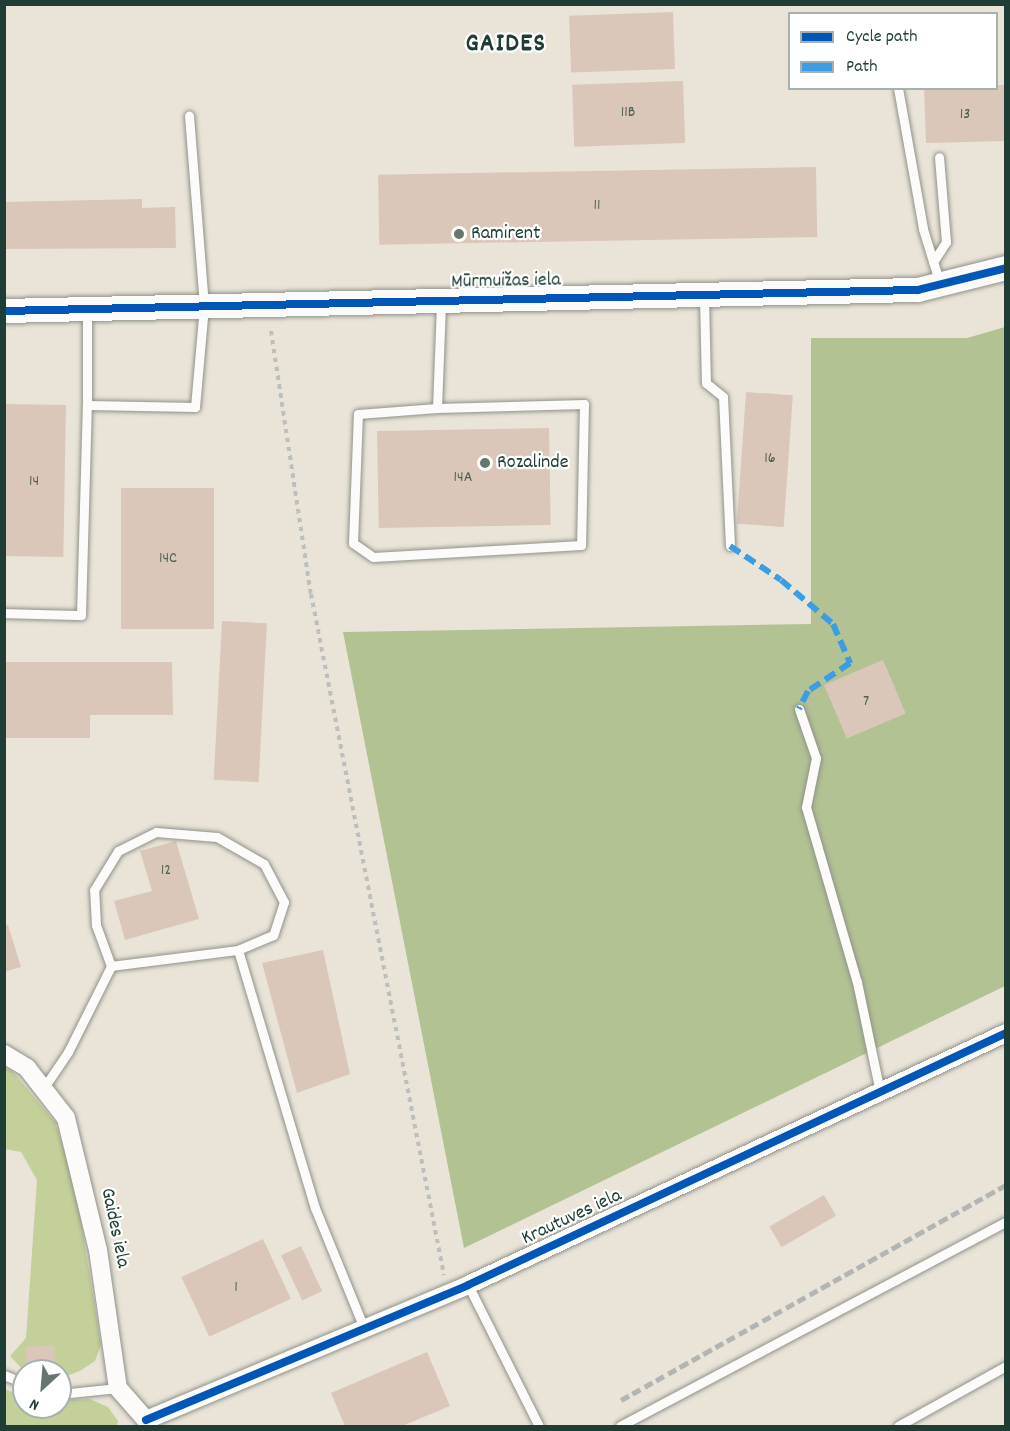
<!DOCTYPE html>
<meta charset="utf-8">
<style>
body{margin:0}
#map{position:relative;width:1010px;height:1431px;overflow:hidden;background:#eae4d8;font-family:Dekko,sans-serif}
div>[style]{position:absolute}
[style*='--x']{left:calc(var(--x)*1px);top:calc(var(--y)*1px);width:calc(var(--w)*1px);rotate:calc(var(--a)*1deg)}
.green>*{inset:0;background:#c4d099}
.forest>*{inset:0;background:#b2c293}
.building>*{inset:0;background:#dac7ba;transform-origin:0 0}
.path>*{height:4px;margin-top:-2px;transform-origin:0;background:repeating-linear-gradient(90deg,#bdbfbc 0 4.5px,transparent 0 9px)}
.roads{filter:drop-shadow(0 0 2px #90928a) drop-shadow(0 0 2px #90928a)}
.service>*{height:9px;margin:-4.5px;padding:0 4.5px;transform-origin:4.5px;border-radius:4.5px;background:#fcfbf9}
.minor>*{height:18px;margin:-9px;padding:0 9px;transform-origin:9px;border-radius:9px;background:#fcfbf9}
.tertiary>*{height:24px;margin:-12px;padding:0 12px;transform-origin:12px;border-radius:12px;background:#fcfbf9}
.rail>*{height:4.5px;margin-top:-2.25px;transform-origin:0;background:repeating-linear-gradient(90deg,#b3b5b3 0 9px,transparent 0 13.5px)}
.quiet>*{height:6px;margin-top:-3px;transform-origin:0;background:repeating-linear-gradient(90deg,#3c9ee2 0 12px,transparent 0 18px)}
.cycleway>*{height:8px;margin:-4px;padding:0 4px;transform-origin:4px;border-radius:4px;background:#0057b8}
.dots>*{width:16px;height:16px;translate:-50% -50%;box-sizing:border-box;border:3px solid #fff;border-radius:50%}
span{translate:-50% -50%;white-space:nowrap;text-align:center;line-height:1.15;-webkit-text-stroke:4.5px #fff;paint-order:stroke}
.number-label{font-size:16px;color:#4e6056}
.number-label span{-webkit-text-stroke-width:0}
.poi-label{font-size:20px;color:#1f3d34}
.left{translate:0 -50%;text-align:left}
.street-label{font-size:20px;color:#1f3d34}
.district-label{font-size:26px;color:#1f3d34;font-weight:700;letter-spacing:1.5px}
.frame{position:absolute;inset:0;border:6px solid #1f3d34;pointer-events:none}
.legend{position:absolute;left:788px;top:12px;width:210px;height:78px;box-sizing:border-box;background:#fff;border:2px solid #a5b1ae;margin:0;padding:8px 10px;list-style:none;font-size:18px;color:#1f3d34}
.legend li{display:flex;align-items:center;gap:12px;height:30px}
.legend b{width:30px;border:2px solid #a5b1ae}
.north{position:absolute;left:12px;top:1359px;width:60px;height:60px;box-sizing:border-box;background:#fff;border:2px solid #a5b1ae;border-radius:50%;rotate:206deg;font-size:16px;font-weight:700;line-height:24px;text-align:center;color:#1f3d34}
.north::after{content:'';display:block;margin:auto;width:21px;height:27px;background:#66776d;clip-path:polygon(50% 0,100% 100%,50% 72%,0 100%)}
</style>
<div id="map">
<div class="green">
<i style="clip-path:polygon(4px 1067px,13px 1072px,55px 1122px,75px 1184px,101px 1345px,95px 1361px,80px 1371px,61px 1378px,60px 1371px,24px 1371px,10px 1356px,26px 1338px,37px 1180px,21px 1152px,5px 1149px)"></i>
<i style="clip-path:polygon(4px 1389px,24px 1396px,24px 1407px,60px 1407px,60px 1400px,90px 1399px,108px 1407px,118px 1421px,117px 1426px,5px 1426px)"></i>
</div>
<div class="forest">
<i style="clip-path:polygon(1005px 327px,1005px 986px,464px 1248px,343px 632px,811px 624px,811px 338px,967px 338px)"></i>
</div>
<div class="building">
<i style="left:673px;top:12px;width:57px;height:104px;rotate:88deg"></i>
<i style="left:683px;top:81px;width:62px;height:111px;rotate:88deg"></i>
<i style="clip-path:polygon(996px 85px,1006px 85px,1006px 141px,926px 143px,924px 88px,996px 88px)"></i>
<i style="left:816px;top:167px;width:70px;height:438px;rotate:89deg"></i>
<i style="clip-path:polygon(142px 199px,142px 208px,175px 207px,176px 248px,4px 249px,4px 202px)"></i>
<i style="left:746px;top:392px;width:47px;height:132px;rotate:4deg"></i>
<i style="left:66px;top:405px;width:152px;height:61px;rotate:91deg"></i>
<i style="left:549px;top:428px;width:97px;height:172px;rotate:89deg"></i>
<i style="left:214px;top:488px;width:141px;height:93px;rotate:90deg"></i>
<i style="left:222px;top:621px;width:45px;height:159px;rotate:3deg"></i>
<i style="left:883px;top:660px;width:58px;height:64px;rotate:67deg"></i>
<i style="clip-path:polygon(4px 662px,172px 662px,173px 715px,90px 715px,90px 738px,4px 738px)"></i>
<i style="clip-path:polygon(176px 841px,199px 919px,125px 940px,114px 901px,152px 891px,140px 851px)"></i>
<i style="clip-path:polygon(8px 925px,21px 967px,4px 972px,4px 926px)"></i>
<i style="clip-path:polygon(323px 950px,350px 1074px,297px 1093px,262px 963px)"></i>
<i style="left:824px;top:1195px;width:24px;height:63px;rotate:60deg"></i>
<i style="left:263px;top:1239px;width:66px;height:90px;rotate:65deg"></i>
<i style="left:301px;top:1246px;width:50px;height:22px;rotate:65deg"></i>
<i style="left:54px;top:1345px;width:26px;height:29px;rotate:86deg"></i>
<i style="clip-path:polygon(427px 1352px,450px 1406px,402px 1426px,345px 1426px,331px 1393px)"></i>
</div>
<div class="path">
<i style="--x:271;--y:331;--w:266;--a:81.4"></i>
<i style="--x:311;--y:594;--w:694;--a:78.95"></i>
</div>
<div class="roads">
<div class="service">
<i style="--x:898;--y:88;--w:143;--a:79.9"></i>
<i style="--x:923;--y:229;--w:58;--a:72.8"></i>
<i style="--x:933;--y:262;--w:24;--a:-57"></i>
<i style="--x:946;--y:242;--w:85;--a:-94.7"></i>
<i style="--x:704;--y:297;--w:86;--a:88.7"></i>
<i style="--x:706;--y:383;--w:22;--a:39"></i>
<i style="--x:723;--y:397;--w:149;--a:87.3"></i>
<i style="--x:87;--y:311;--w:94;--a:90"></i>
<i style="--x:87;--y:405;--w:108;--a:1.1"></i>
<i style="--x:195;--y:407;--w:101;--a:-84.9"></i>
<i style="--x:204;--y:306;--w:191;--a:-94.5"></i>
<i style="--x:437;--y:408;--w:147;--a:-1.6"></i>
<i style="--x:584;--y:404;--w:141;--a:91.2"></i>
<i style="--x:581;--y:545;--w:208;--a:176.7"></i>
<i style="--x:373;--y:557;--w:24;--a:-145"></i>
<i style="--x:353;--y:543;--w:129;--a:-87.8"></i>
<i style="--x:358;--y:414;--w:79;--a:-4.3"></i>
<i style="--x:437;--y:408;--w:106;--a:-87.8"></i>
<i style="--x:4;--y:613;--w:77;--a:1.5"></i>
<i style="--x:81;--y:615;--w:210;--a:-88.4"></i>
<i style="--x:799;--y:709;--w:52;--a:70.9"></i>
<i style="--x:816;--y:758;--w:50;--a:101.5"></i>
<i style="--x:806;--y:807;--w:182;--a:73.8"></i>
<i style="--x:857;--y:982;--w:112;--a:78.2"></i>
<i style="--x:111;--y:966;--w:44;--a:-110.1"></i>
<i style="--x:96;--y:925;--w:35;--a:-93"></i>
<i style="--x:94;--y:890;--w:46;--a:-58.4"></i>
<i style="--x:118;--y:851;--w:42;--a:-26.6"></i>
<i style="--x:156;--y:832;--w:61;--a:4.7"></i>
<i style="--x:217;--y:837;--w:54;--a:29.9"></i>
<i style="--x:264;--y:864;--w:43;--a:62.2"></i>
<i style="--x:284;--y:902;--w:35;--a:108"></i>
<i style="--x:273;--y:935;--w:38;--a:157"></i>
<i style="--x:43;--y:1089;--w:45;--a:-56"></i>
<i style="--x:68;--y:1052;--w:96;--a:-63.4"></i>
<i style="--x:111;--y:966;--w:128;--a:-7.2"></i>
<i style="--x:238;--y:950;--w:269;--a:73.4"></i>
<i style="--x:315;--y:1208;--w:130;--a:67.8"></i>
<i style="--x:468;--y:1285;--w:158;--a:63.3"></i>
<i style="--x:4;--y:1375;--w:22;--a:22"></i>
<i style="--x:60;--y:1394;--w:58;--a:-5.9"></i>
<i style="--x:620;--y:1426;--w:437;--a:-27.9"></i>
<i style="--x:898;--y:1426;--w:124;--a:-29.1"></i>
</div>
<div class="minor">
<i style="--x:4;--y:1054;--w:27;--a:31"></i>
<i style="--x:27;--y:1068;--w:63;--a:52"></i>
<i style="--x:66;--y:1118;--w:136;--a:76.4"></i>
<i style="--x:98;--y:1250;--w:139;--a:81.8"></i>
<i style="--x:118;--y:1388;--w:43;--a:48.8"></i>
<i style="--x:146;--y:1420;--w:349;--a:-22.7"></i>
<i style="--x:468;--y:1285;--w:594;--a:-25.1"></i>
</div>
<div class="tertiary">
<i style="--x:4;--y:311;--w:914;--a:-1.32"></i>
<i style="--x:918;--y:290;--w:91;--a:-14"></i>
</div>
</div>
<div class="rail">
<i style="--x:621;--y:1400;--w:441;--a:-29.2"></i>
</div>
<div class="quiet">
<i style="--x:730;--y:546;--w:61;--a:33.7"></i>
<i style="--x:781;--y:580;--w:68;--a:40.2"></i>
<i style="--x:833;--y:624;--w:43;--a:66.4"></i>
<i style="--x:850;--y:663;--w:50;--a:146.3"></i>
<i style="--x:808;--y:691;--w:20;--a:117"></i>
</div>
<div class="cycleway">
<i style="--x:4;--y:311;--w:914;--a:-1.32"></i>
<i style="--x:918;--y:290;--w:91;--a:-14"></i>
<i style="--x:146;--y:1420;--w:349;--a:-22.7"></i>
<i style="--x:468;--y:1285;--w:594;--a:-25.1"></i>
</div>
<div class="dots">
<i style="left:459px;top:234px;background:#66776d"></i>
<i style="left:485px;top:463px;background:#66776d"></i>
</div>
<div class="number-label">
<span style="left:628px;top:113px">11B</span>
<span style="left:965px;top:115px">13</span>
<span style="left:597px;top:206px">11</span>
<span style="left:770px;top:459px">16</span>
<span style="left:463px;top:478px">14A</span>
<span style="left:34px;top:482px">14</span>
<span style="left:168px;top:559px">14C</span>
<span style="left:866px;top:702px">7</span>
<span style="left:166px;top:871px">12</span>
<span style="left:236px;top:1288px">1</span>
</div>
<div class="poi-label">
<span class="left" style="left:471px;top:234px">Ramirent</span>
<span class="left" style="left:497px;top:463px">Rozalinde</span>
</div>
<div class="street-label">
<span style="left:506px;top:282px;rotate:-1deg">Mūrmuižas iela</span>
<span style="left:572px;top:1218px;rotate:-25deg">Krautuves iela</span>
<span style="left:114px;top:1228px;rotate:78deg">Gaides iela</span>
</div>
<div class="district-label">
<span style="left:506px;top:45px">GAIDES</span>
</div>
<div class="frame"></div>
<ul class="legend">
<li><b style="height:8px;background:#0057b8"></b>Cycle path</li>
<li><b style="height:8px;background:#3c9ee2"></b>Path</li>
</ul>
<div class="north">N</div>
</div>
